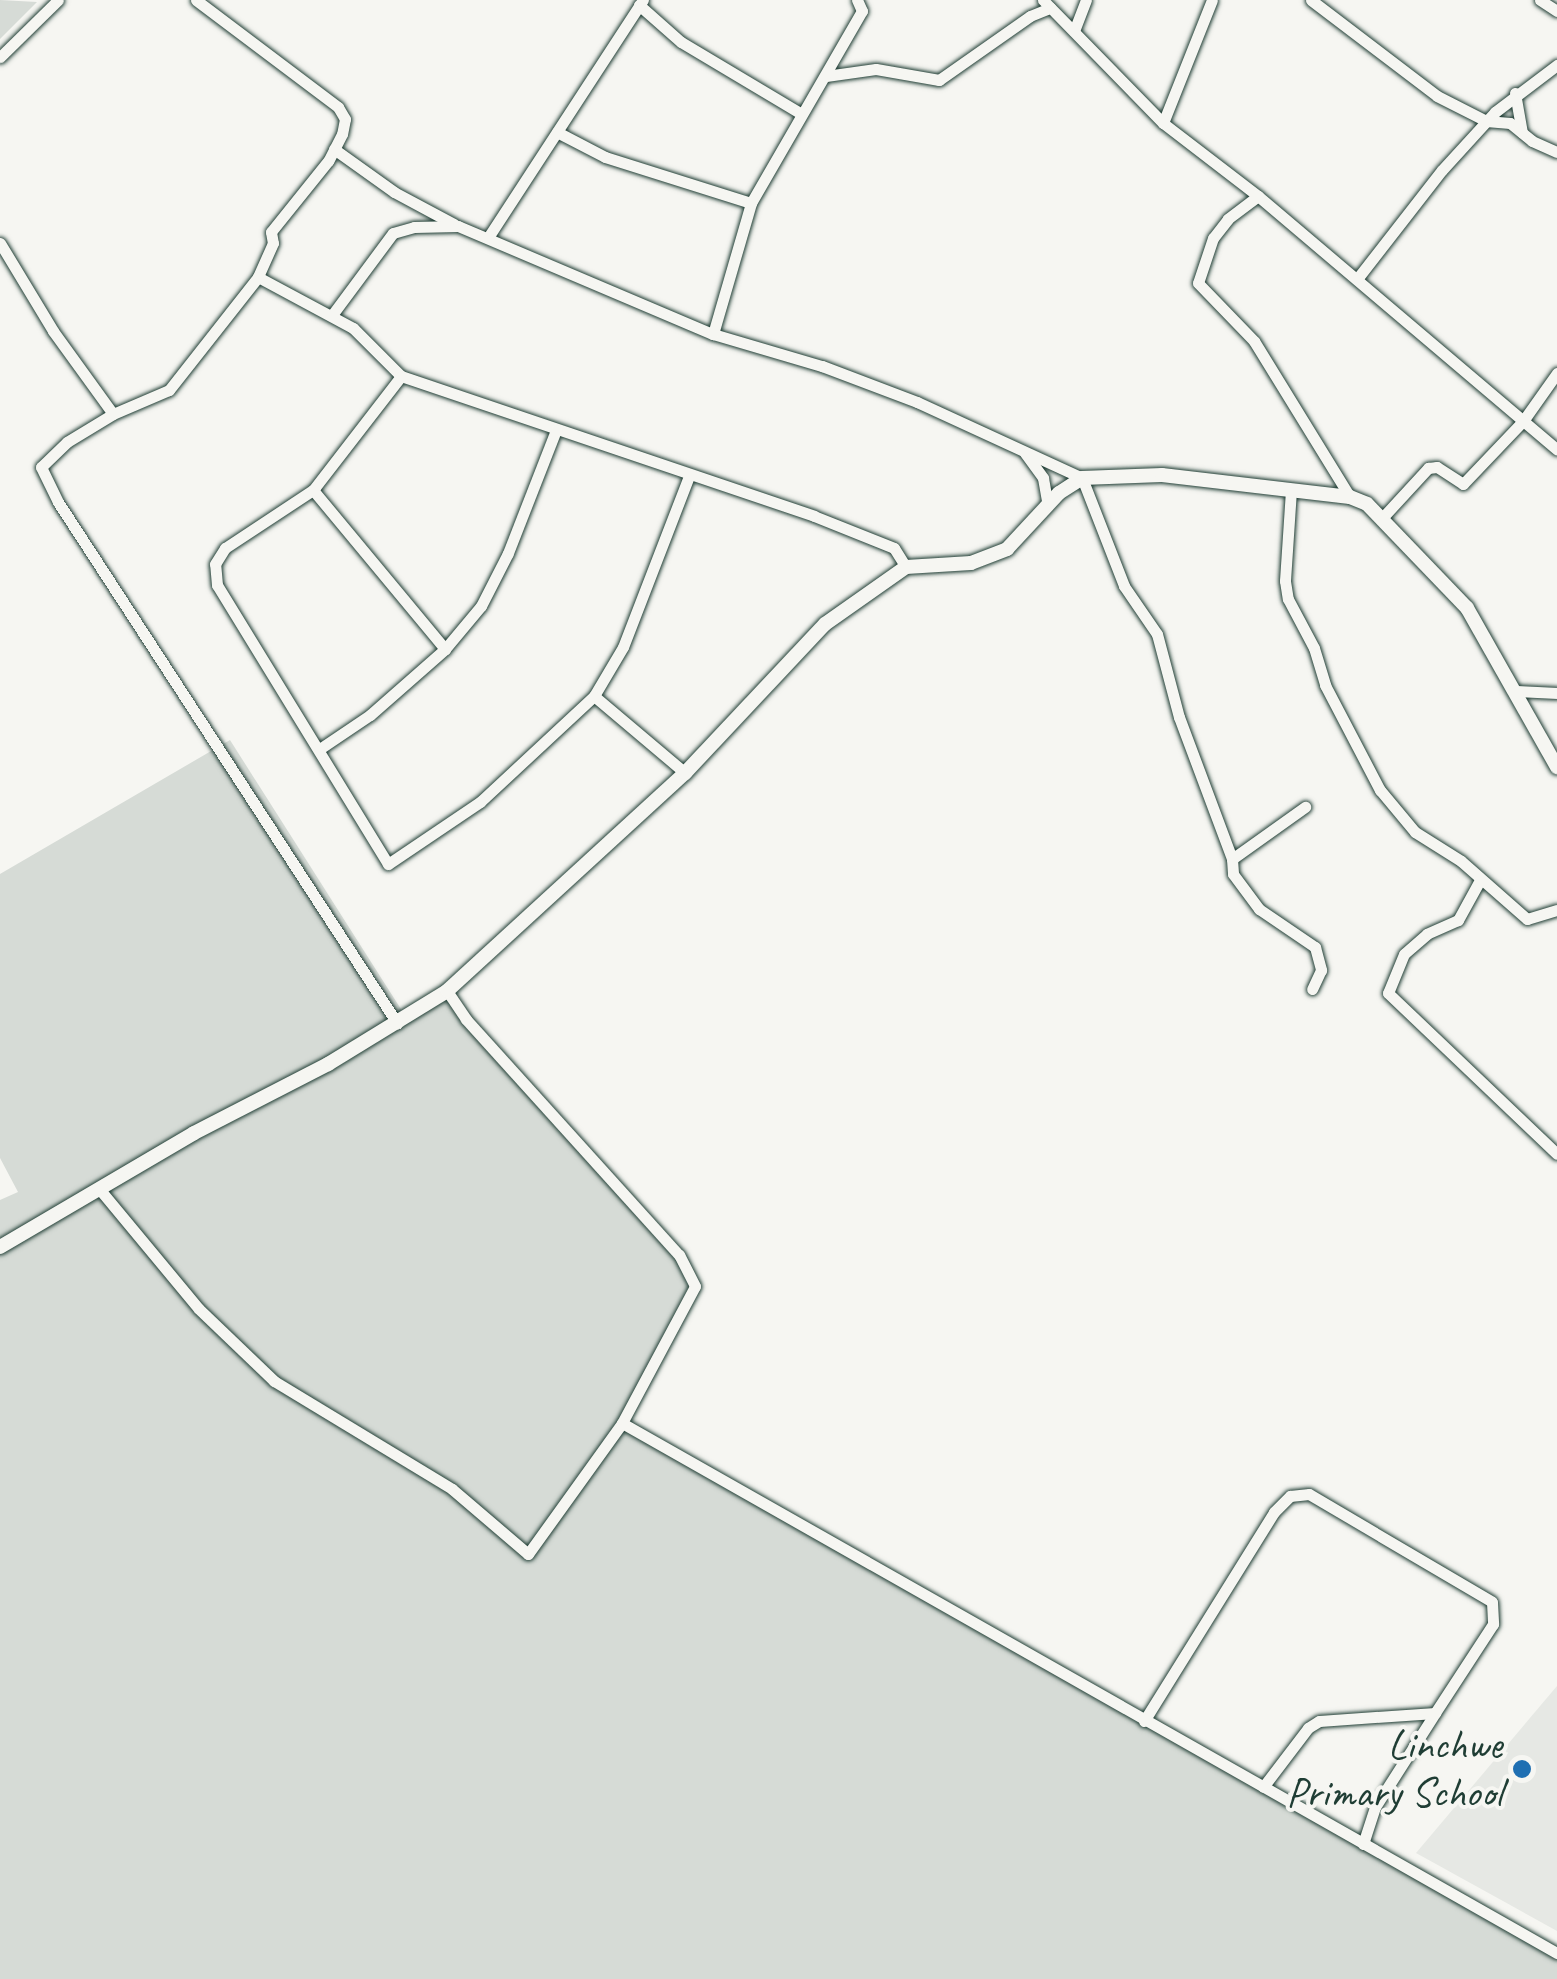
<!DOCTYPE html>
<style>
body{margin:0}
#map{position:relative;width:1557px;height:1979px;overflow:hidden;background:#f6f6f2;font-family:Caveat,sans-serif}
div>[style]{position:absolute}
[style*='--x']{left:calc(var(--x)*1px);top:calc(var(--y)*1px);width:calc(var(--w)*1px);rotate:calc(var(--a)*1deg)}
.built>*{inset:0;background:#e6e8e4}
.green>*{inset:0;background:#d6dbd6}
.roads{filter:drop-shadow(0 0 2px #1f3d34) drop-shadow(0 0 2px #1f3d34)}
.minor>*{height:11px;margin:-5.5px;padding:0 5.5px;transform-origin:5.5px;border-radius:5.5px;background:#f6f6f2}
.tertiary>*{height:14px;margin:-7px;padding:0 7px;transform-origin:7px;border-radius:7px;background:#f6f6f2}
.dots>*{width:28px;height:28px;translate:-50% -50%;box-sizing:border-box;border:5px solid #f6f6f2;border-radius:50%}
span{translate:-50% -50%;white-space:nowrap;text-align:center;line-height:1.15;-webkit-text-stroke:8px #f6f6f2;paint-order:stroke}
.poi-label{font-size:42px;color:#1f3d34}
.right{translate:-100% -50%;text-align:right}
</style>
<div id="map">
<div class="built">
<i style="clip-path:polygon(1557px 1686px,1557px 1931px,1416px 1853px)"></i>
</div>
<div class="green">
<i style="clip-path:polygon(0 0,37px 2px,0 39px)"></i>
<i style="clip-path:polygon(230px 740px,406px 1017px,447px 991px,679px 1255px,695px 1286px,623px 1423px,1557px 1953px,1557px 1979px,0 1979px,0 1200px,18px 1192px,0 1158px,0 874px)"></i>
</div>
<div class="roads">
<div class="minor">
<i style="--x:196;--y:0;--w:178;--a:37"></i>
<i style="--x:338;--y:107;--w:14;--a:60"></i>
<i style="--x:345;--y:119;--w:15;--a:101"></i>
<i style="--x:342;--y:134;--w:30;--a:117"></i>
<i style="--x:328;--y:161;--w:91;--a:128.8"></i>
<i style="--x:271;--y:232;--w:11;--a:80"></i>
<i style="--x:273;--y:243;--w:37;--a:114"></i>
<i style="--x:258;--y:277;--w:144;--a:128.2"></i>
<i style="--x:169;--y:390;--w:61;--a:156.8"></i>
<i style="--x:113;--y:414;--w:54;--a:148.7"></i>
<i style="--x:67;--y:442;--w:36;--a:136"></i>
<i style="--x:41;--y:467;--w:39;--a:64"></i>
<i style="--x:58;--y:502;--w:622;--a:56.95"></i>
<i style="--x:1043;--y:0;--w:172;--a:45.7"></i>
<i style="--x:1163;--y:123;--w:120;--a:37.5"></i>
<i style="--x:1258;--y:196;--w:392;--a:40.3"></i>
<i style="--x:1311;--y:0;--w:158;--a:37.3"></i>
<i style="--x:1437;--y:96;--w:55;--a:27"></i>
<i style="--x:1486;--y:121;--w:24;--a:5"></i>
<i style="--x:1510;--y:123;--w:28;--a:39"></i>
<i style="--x:1532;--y:141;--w:27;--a:24"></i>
<i style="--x:1540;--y:0;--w:20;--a:33"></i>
<i style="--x:639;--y:5;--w:56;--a:41.4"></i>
<i style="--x:681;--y:42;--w:139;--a:30.8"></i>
<i style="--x:1074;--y:31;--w:33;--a:-69"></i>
<i style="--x:0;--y:57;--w:81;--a:-44.5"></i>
<i style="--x:826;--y:76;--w:50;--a:-8"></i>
<i style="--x:876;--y:69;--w:64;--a:9.9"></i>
<i style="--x:939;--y:80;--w:111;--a:-35.1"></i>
<i style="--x:1030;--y:16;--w:22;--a:-22"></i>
<i style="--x:1515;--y:93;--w:40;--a:80"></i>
<i style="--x:1163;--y:123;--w:132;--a:-68.3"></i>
<i style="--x:557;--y:132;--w:54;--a:27.5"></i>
<i style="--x:605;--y:157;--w:153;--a:17.5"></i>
<i style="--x:334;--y:149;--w:74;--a:35.6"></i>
<i style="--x:394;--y:192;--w:68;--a:28.1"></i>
<i style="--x:1258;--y:196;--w:38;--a:143"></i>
<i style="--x:1228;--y:219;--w:24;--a:128"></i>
<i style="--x:1213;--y:238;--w:47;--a:108.4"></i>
<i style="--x:1198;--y:283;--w:81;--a:46"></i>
<i style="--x:1254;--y:341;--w:183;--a:58.4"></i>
<i style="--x:489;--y:236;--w:282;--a:-56.9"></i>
<i style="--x:0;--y:243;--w:103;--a:58.9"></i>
<i style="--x:53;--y:331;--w:102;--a:54.1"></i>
<i style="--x:258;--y:277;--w:108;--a:28.2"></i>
<i style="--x:353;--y:328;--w:68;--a:45"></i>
<i style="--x:1357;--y:279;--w:138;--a:-52.1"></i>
<i style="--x:1442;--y:170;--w:79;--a:-47.6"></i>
<i style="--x:1495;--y:112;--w:78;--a:-37.2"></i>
<i style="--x:332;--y:315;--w:102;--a:-53.4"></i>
<i style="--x:393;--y:233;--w:22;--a:-16"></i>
<i style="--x:414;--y:227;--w:44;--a:-1.3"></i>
<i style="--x:458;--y:226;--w:277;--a:23"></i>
<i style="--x:713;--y:334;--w:114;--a:16.4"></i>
<i style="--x:822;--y:366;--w:102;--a:20.8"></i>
<i style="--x:917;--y:402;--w:182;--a:24.7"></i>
<i style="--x:1082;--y:478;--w:116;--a:68.7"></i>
<i style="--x:1124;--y:586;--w:58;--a:55.5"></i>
<i style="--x:1157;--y:634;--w:86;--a:75.2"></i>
<i style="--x:1179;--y:717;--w:152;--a:69.5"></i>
<i style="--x:1232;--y:859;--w:15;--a:86"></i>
<i style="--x:1233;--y:874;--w:44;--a:53.4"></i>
<i style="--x:1259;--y:909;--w:68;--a:34.2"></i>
<i style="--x:1315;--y:947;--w:24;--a:75"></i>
<i style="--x:1321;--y:970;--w:21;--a:115"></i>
<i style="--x:713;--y:334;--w:136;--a:-73.8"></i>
<i style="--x:751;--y:203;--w:222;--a:-60"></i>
<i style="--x:862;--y:11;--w:12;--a:-114"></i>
<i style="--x:1025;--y:453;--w:31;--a:54"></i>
<i style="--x:1043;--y:478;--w:27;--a:80"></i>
<i style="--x:689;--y:476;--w:183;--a:111.1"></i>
<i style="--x:623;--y:647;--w:57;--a:120.6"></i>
<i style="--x:594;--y:696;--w:156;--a:137.1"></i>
<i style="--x:480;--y:802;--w:111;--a:146"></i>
<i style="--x:388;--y:864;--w:327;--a:-121.5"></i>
<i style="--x:217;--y:585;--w:21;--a:-95"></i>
<i style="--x:215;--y:564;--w:19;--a:-58"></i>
<i style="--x:225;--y:548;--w:105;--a:-33.4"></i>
<i style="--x:313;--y:490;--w:144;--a:-52.3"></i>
<i style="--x:401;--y:376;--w:436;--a:18.7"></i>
<i style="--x:814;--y:516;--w:86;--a:21.8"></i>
<i style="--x:894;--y:548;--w:22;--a:58"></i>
<i style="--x:313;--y:490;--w:207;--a:50.3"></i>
<i style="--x:1291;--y:490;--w:91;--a:93.8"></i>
<i style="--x:1285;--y:581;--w:18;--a:81"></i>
<i style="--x:1288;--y:599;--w:55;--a:62"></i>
<i style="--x:1314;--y:648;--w:39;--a:73"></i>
<i style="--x:1325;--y:685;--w:119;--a:62.4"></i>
<i style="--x:1380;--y:790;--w:55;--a:50.2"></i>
<i style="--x:1415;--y:832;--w:54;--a:32.2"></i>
<i style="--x:1461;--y:861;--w:88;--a:41.3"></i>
<i style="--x:1527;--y:919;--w:31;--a:-17"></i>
<i style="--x:1383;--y:517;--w:67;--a:-47.4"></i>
<i style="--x:1428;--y:468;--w:9;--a:-6"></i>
<i style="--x:1437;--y:467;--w:31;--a:33"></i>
<i style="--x:1463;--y:484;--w:87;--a:-46.4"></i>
<i style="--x:1523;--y:421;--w:59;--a:-54.7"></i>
<i style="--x:1517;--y:691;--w:40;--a:2.9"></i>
<i style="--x:594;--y:696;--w:119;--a:40.2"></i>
<i style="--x:321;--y:748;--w:59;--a:-34"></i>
<i style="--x:370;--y:715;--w:100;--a:-41.3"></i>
<i style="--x:445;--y:649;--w:56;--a:-50.1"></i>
<i style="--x:481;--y:606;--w:59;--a:-63"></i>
<i style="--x:508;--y:553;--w:132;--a:-68.7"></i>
<i style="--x:1232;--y:859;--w:90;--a:-35.5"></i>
<i style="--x:1480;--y:880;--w:46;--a:118.8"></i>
<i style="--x:1458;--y:920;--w:34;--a:156"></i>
<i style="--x:1427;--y:934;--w:30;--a:139"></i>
<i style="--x:1404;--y:954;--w:42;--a:112.3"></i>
<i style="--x:1388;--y:993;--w:233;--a:43.6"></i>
<i style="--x:101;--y:1191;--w:153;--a:50.3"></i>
<i style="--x:199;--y:1309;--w:104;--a:43.8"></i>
<i style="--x:274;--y:1381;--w:208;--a:31.2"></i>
<i style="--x:452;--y:1489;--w:100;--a:40.5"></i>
<i style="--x:528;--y:1554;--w:161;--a:-54.3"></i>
<i style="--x:622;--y:1423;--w:155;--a:-61.9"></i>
<i style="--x:695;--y:1286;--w:35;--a:-117"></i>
<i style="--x:679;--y:1255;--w:318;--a:-132.1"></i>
<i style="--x:466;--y:1019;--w:34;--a:-124"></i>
<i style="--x:622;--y:1423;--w:1075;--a:29.55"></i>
<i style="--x:1144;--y:1721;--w:246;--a:-58.1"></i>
<i style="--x:1274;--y:1512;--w:23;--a:-45"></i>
<i style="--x:1290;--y:1496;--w:19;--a:-6"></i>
<i style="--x:1309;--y:1494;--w:212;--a:30.5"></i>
<i style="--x:1492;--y:1602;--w:22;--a:87"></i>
<i style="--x:1493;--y:1624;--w:106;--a:123.1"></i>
<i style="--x:1435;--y:1713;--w:116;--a:176.1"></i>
<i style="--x:1319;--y:1721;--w:13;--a:148"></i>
<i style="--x:1308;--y:1728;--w:74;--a:127.3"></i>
<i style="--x:1363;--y:1844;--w:39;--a:-72"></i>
<i style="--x:1375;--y:1807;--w:112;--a:-57.4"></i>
</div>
<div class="tertiary">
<i style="--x:0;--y:1247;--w:225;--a:-30.4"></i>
<i style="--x:194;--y:1133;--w:151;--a:-27.2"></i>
<i style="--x:328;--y:1064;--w:140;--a:-31.5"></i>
<i style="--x:447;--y:991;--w:323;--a:-42.5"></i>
<i style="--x:685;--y:773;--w:204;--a:-46.8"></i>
<i style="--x:825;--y:624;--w:99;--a:-35.1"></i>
<i style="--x:906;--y:567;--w:65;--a:-3.5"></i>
<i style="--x:971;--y:563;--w:39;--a:-21"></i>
<i style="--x:1007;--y:549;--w:76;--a:-47.1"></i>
<i style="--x:1059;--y:493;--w:27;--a:-33"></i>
<i style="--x:1082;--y:478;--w:80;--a:-2.1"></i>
<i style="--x:1162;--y:475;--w:189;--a:6.7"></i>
<i style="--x:1350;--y:497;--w:18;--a:22"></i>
<i style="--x:1367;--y:504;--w:144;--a:46.1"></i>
<i style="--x:1467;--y:608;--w:183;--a:60.5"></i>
</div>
</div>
<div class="dots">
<i style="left:1522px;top:1769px;background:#1f6fb2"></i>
</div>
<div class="poi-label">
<span class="right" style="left:1502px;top:1769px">Linchwe<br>Primary School</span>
</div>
</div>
